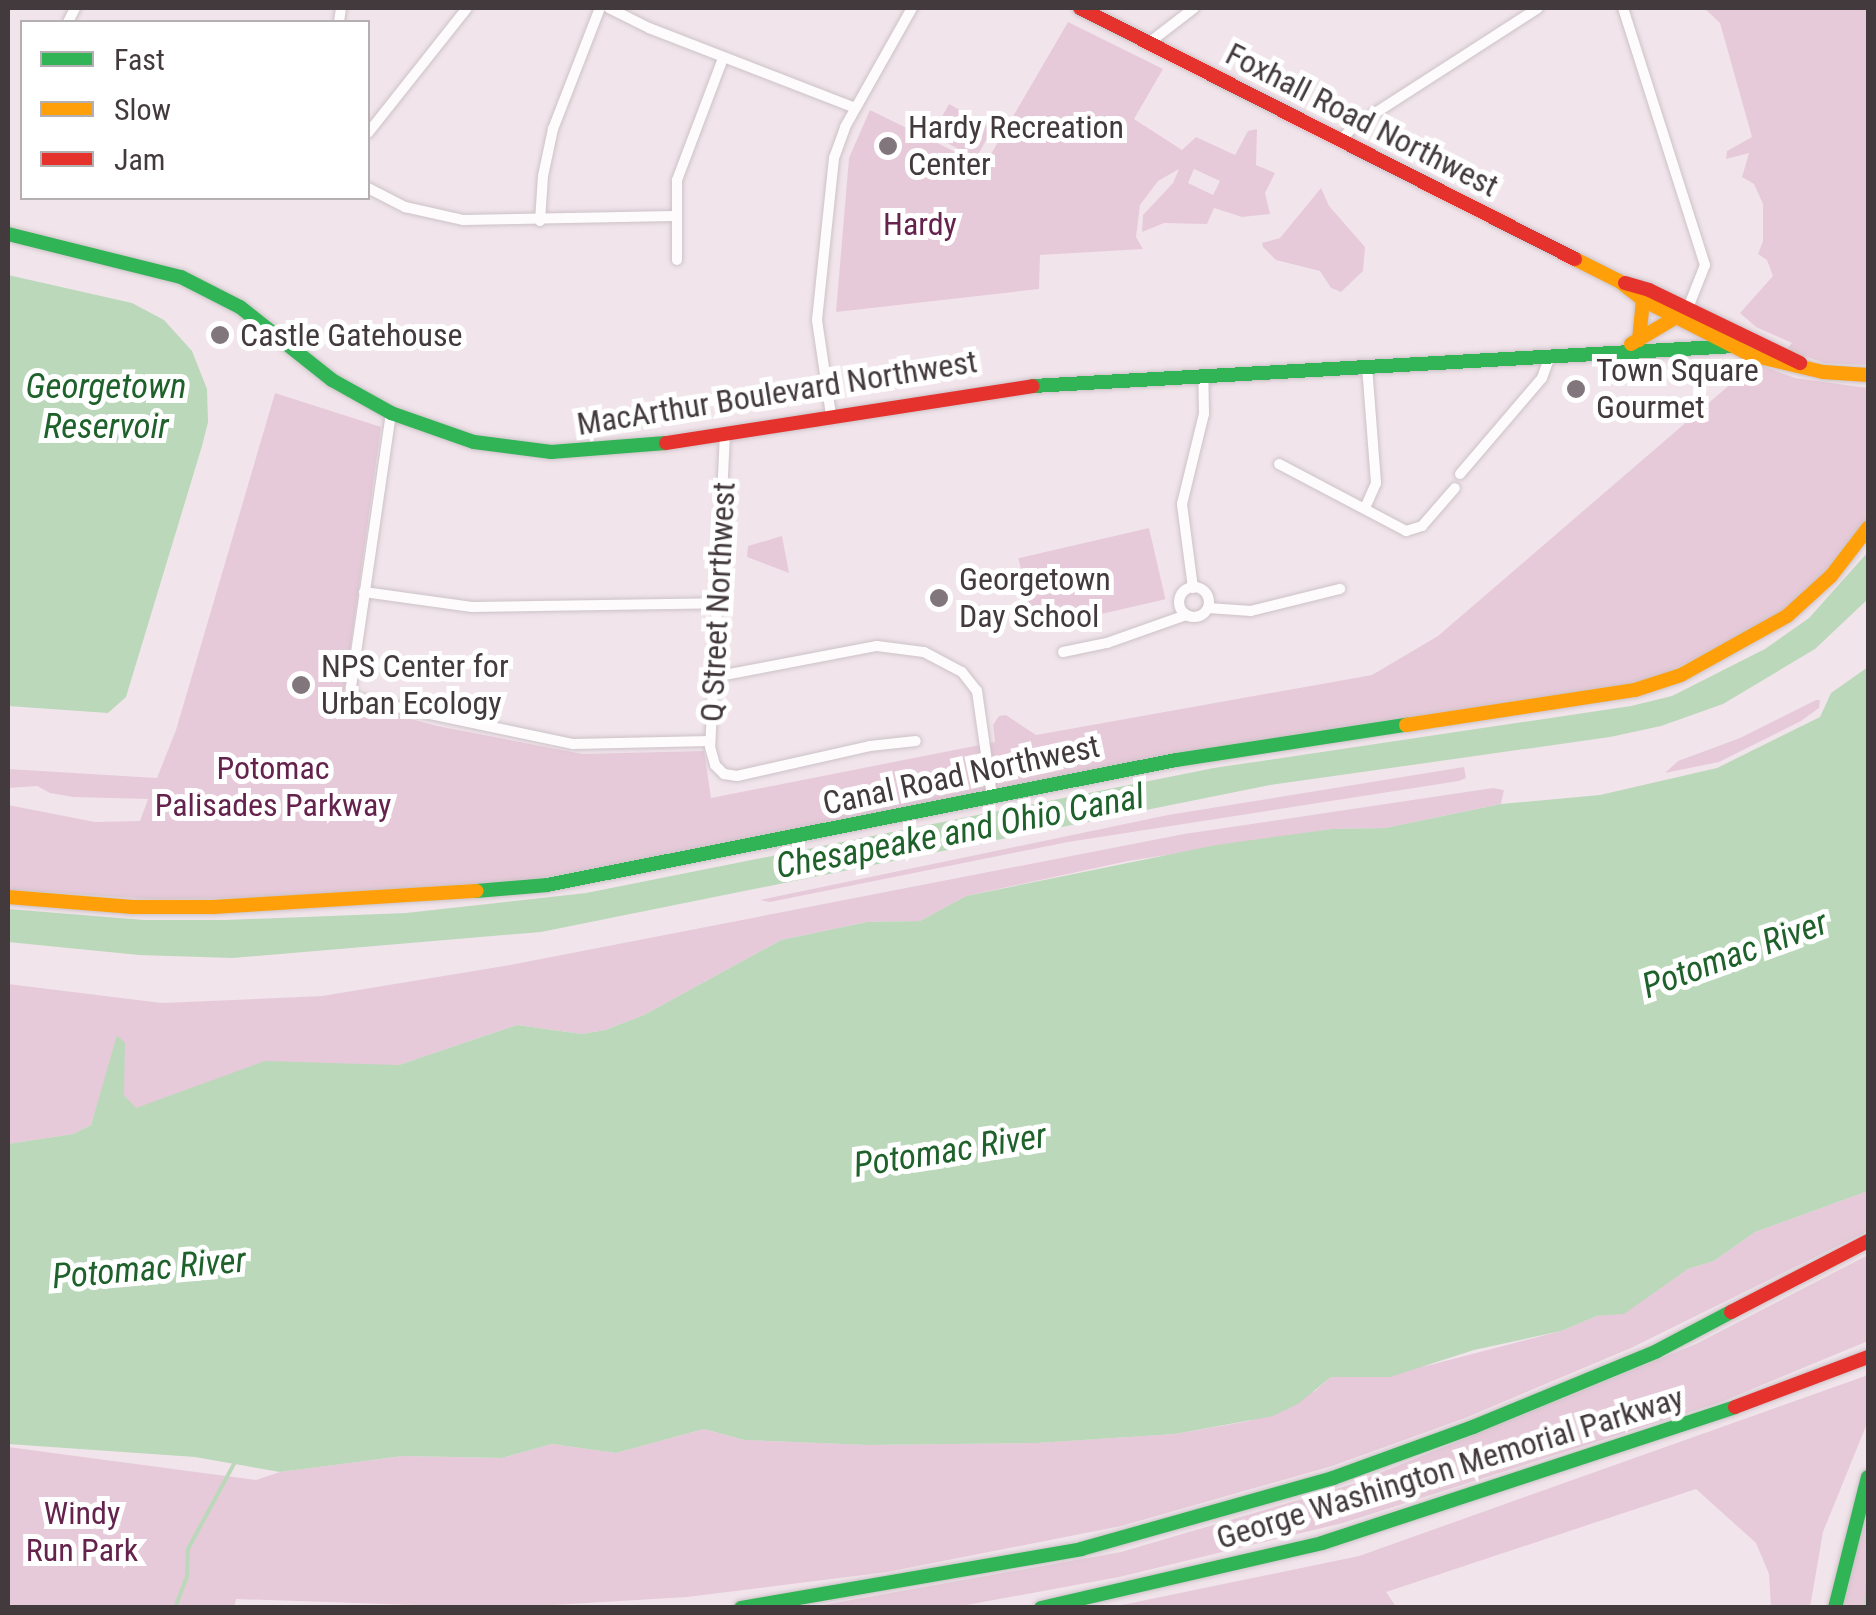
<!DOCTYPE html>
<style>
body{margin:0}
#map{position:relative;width:1876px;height:1615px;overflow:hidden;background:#f1e5eb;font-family:"Roboto Condensed",sans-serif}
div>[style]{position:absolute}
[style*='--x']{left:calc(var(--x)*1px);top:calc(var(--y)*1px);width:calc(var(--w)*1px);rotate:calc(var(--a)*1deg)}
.green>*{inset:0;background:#e7cad9;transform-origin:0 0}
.water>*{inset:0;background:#bbd8bb}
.stream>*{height:4px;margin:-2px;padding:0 2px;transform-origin:2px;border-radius:2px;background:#bbd8bb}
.roads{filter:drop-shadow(0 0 2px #ccc2c7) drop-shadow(0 0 2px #ccc2c7)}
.street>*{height:10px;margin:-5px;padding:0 5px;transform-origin:5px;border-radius:5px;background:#fdfbfc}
.street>.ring{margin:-5px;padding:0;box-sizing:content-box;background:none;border:10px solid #fdfbfc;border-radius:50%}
.fast>*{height:14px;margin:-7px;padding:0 7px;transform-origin:7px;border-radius:7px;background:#30b455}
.slow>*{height:14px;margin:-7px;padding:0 7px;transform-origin:7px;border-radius:7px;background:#ff9f0a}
.jam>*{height:14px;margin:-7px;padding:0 7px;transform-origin:7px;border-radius:7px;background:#e5322d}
.dots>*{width:28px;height:28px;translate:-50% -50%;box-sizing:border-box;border:5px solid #fff;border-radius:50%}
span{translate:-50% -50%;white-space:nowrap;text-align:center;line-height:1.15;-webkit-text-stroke:10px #fff;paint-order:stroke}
.street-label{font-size:32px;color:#433a3e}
.poi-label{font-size:32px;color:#433a3e}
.left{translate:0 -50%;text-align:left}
.park-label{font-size:32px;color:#64224c}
.water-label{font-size:35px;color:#1e612a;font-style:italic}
.frame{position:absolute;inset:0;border:10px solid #433a3e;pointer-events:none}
.legend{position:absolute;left:20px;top:20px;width:350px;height:180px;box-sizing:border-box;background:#fff;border:2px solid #b4b0b2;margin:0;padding:12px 18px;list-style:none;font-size:30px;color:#433a3e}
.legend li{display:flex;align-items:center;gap:20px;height:50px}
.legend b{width:50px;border:2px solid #b4b0b2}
</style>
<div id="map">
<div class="green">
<i style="clip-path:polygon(1704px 8px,1868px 8px,1868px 365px,1825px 363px,1786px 350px,1792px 343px,1756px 327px,1740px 313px,1773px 276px,1767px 260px,1758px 254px,1763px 241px,1763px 204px,1754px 184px,1742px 177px,1749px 153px,1726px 159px,1727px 151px,1752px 137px,1720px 23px)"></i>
<i style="clip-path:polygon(evenodd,1068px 22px,1163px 69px,1134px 119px,1182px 150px,1196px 137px,1235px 155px,1248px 131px,1257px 129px,1256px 165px,1275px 173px,1265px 193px,1270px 214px,1242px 217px,1214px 208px,1207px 224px,1164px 223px,1142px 232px,1143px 215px,1173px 183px,1179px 169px,1158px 181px,1140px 205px,1136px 237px,1143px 249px,1040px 255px,1039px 289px,836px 312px,849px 158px,870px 110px,984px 166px,1068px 22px,1194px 169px,1220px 181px,1213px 195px,1188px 183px,1194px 169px)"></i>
<i style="left:949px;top:104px;width:50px;height:35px;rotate:29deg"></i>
<i style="clip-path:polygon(1321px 188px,1329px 206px,1365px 247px,1363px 271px,1341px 292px,1331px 288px,1320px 271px,1276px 260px,1263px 247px,1262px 243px,1280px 238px)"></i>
<i style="clip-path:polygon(1755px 363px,1795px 378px,1868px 388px,1868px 518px,1810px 590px,1763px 624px,1655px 679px,513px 883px,285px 898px,152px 899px,8px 890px,8px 805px,95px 822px,140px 821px,148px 799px,73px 797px,50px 793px,37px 786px,8px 788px,8px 769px,157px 778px,176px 730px,275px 393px,381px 427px,343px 701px,437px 726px,582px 754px,704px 751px,711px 798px,995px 742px,993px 725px,999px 716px,1006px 715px,1036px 735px,1372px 675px,1438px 636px)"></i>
<i style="left:1149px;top:528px;width:73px;height:134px;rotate:77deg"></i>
<i style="clip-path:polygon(782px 536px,789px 573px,747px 557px,748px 546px)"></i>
<i style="clip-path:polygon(1816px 700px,1820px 700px,1819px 708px,1801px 721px,1719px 762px,1665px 773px,1678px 761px,1740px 738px)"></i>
<i style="clip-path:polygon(1464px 767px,1466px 778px,1459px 781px,1068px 842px,770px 902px,760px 900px,1168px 815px)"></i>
<i style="clip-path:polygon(1493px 788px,1504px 790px,1501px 804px,1385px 828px,1332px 829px,1128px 861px,966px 896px,920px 921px,867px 922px,781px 940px,644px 1015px,605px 1030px,582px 1034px,517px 1025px,399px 1065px,342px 1065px,136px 1109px,127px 1104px,111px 1060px,91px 1125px,73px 1134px,8px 1144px,8px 984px,162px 1003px,322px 996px,510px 965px,1184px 834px)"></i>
<i style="clip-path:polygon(1868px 1191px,1868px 1231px,1631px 1348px,1465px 1418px,1332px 1466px,1121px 1526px,887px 1572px,687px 1597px,502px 1608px,236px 1599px,234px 1608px,8px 1608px,8px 1447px,256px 1480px,280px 1472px,403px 1456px,502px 1458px,552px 1444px,616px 1453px,704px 1429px,744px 1440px,867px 1445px,1037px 1443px,1175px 1434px,1249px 1421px,1315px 1391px,1331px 1377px,1426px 1366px,1561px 1331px,1597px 1316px,1624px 1313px,1688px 1269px,1714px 1261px,1755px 1232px)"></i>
<i style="clip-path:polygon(1868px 1255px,1868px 1341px,1721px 1402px,1343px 1523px,1119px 1577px,956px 1607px,806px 1608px,1121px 1552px,1353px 1484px,1696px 1344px)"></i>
<i style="clip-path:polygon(1868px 1375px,1868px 1421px,1823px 1532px,1810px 1607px,1771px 1607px,1769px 1574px,1756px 1543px,1696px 1489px,1386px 1592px,1396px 1607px,1112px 1607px,1359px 1556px)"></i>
<i style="clip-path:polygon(1868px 1501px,1868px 1607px,1843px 1608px)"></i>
</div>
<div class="water">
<i style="clip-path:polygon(8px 275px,132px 303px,164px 320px,192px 351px,207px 389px,208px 422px,202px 446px,126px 697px,108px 713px,8px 706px)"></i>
<i style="clip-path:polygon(1868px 552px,1868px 599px,1815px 649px,1723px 704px,1661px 726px,1610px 737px,1270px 785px,541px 932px,232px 958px,139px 955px,8px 942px,8px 909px,144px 920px,226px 920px,406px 913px,586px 893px,1214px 768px,1631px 706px,1672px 696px,1765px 649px,1809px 618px)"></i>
<i style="clip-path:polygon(1868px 667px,1868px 1191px,1755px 1232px,1714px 1261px,1688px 1269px,1624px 1314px,1597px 1316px,1561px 1331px,1474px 1350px,1390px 1377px,1331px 1377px,1298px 1404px,1273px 1416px,1175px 1434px,1037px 1443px,867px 1445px,744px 1440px,704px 1429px,616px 1453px,552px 1444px,502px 1458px,403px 1456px,280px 1472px,195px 1457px,8px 1444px,8px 1144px,73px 1134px,91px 1125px,117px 1035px,125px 1043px,124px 1095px,136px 1108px,265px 1061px,399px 1065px,517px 1025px,582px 1034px,605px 1030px,644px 1015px,781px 940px,867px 922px,920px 921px,966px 896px,1216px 845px,1332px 829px,1385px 828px,1501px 804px,1600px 795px,1717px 768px,1820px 717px,1831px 693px)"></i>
</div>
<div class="stream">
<i style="--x:175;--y:1608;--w:34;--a:-69"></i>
<i style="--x:187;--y:1576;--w:27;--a:-88"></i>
<i style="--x:188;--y:1549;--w:99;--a:-61.6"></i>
<i style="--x:1866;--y:1608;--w:31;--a:-86"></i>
</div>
<div class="roads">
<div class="street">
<i style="--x:609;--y:8;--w:45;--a:26.6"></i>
<i style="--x:649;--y:28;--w:221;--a:21.2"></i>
<i style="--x:1623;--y:8;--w:270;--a:72.3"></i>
<i style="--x:1705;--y:265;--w:46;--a:111.6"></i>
<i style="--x:68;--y:22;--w:16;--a:-63"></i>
<i style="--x:339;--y:22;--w:14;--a:-82"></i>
<i style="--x:1150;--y:42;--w:56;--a:-37.7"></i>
<i style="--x:368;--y:133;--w:159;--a:-51.6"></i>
<i style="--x:1341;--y:140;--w:16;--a:-47"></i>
<i style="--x:1352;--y:128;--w:221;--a:-32.8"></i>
<i style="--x:368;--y:188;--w:42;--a:27.2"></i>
<i style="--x:405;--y:207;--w:59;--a:12.6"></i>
<i style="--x:463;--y:220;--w:211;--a:-1.1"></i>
<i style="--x:540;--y:221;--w:45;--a:-86.2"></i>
<i style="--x:543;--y:176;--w:48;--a:-78"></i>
<i style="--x:553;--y:129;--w:130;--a:-68.8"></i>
<i style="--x:677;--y:260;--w:80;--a:-90"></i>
<i style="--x:677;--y:180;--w:130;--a:-69.3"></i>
<i style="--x:391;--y:413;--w:276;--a:98.3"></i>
<i style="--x:351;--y:686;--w:12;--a:76"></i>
<i style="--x:354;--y:698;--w:224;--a:11.9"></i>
<i style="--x:573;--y:744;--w:137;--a:-1.3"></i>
<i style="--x:831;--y:415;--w:96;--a:-98.4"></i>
<i style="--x:817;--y:320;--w:163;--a:-84"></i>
<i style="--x:834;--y:158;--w:33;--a:-70"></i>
<i style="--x:845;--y:127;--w:137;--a:-60.6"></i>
<i style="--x:725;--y:433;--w:314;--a:92.7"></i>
<i style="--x:710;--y:747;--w:19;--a:74"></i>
<i style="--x:715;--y:765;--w:13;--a:45"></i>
<i style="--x:724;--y:774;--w:13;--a:9"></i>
<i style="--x:737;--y:776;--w:136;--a:-12.7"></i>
<i style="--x:870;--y:746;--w:46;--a:-6.2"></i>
<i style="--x:1279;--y:464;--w:144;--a:27.8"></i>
<i style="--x:1406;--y:531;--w:17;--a:-17"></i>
<i style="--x:1422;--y:526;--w:50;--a:-49"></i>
<i style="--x:1460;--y:474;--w:126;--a:-49.5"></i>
<i style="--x:1542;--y:378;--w:23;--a:-70"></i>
<i style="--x:1365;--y:508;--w:27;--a:-66"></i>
<i style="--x:1376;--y:483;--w:117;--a:-94.4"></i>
<i class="ring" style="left:1179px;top:587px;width:20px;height:20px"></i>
<i style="--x:1193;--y:588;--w:85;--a:-97.5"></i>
<i style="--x:1182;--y:504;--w:93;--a:-76.3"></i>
<i style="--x:1204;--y:414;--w:39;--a:-91"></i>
<i style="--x:364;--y:592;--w:109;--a:7.9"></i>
<i style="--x:472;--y:607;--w:246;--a:-0.9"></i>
<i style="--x:1208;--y:608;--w:43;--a:4"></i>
<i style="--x:1251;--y:611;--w:92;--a:-13.9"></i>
<i style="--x:1063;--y:652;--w:45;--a:-11.6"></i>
<i style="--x:1107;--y:643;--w:84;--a:-19.5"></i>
<i style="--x:714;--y:677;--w:166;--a:-10.8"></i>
<i style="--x:877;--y:646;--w:47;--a:7.3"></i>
<i style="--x:924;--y:652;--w:43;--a:27.8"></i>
<i style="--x:962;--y:672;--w:24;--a:52"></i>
<i style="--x:977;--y:691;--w:106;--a:81.9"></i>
</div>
<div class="fast">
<i style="--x:8;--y:234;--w:178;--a:14"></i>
<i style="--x:181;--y:277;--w:66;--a:27"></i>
<i style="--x:240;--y:307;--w:117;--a:38.4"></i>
<i style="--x:332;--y:380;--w:68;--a:29.2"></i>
<i style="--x:391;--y:413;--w:88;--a:19.3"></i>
<i style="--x:474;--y:442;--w:78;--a:7.4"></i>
<i style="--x:551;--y:452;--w:115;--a:-4.5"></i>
<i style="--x:1033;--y:386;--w:704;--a:-3.26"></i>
<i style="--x:477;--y:891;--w:70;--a:-4.9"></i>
<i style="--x:547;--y:885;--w:641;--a:-11.24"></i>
<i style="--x:1176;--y:760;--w:233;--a:-8.7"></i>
<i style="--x:741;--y:1608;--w:345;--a:-9.8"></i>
<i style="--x:1081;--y:1549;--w:262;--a:-15.7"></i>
<i style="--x:1333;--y:1478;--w:149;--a:-20"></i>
<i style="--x:1473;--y:1427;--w:199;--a:-22.4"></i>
<i style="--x:1657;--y:1351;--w:84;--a:-27.8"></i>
<i style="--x:1041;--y:1608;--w:288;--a:-13"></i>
<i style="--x:1322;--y:1543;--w:435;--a:-18.2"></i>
<i style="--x:1835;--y:1608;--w:135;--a:-75.9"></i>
</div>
<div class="slow">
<i style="--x:1575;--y:259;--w:49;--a:26.6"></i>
<i style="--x:1619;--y:281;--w:31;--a:38"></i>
<i style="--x:1643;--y:300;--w:121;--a:27"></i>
<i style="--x:1751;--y:355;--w:74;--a:13.3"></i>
<i style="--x:1823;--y:372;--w:45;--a:3.8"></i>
<i style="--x:1639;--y:340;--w:40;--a:-84.3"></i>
<i style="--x:1631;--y:344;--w:63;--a:-30.7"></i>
<i style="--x:1406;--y:725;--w:232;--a:-8.7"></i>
<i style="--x:1635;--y:690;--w:48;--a:-18.1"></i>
<i style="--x:1681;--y:675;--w:121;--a:-29.1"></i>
<i style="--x:1787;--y:616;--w:59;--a:-42.3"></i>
<i style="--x:1831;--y:576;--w:61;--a:-52.4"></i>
<i style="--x:8;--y:897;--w:125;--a:4.6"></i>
<i style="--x:133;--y:907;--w:80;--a:0"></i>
<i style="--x:213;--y:907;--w:264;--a:-3.5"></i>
</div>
<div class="jam">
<i style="--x:1080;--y:8;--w:555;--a:26.89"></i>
<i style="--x:1625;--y:283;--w:25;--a:16"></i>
<i style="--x:1649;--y:290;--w:168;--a:25.8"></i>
<i style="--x:666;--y:443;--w:371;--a:-8.8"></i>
<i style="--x:1731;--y:1312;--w:154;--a:-27.4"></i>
<i style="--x:1735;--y:1407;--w:142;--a:-20.6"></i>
</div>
</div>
<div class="dots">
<i style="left:888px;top:146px;background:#80767b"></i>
<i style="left:220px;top:335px;background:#80767b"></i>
<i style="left:1576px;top:389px;background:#80767b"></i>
<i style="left:939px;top:598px;background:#80767b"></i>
<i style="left:301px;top:685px;background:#80767b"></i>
</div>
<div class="street-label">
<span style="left:1362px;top:120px;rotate:27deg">Foxhall Road Northwest</span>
<span style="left:777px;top:393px;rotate:-9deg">MacArthur Boulevard Northwest</span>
<span style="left:718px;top:602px;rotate:-87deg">Q Street Northwest</span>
<span style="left:961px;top:775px;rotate:-12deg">Canal Road Northwest</span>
<span style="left:1450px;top:1468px;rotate:-17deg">George Washington Memorial Parkway</span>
</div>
<div class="poi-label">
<span class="left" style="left:908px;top:146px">Hardy Recreation<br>Center</span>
<span class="left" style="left:240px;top:335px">Castle Gatehouse</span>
<span class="left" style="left:1596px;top:389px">Town Square<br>Gourmet</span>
<span class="left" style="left:959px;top:598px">Georgetown<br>Day School</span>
<span class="left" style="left:321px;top:685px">NPS Center for<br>Urban Ecology</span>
</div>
<div class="park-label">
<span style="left:920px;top:224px">Hardy</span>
<span style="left:273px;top:787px">Potomac<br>Palisades Parkway</span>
<span style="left:82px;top:1532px">Windy<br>Run Park</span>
</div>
<div class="water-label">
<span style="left:106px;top:407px">Georgetown<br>Reservoir</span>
<span style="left:960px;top:832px;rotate:-11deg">Chesapeake and Ohio Canal</span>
<span style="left:1735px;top:955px;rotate:-20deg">Potomac River</span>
<span style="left:950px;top:1151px;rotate:-9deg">Potomac River</span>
<span style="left:149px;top:1269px;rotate:-5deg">Potomac River</span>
</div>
<div class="frame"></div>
<ul class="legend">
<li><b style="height:12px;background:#30b455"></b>Fast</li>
<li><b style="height:12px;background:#ff9f0a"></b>Slow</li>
<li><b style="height:12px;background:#e5322d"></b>Jam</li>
</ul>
</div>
